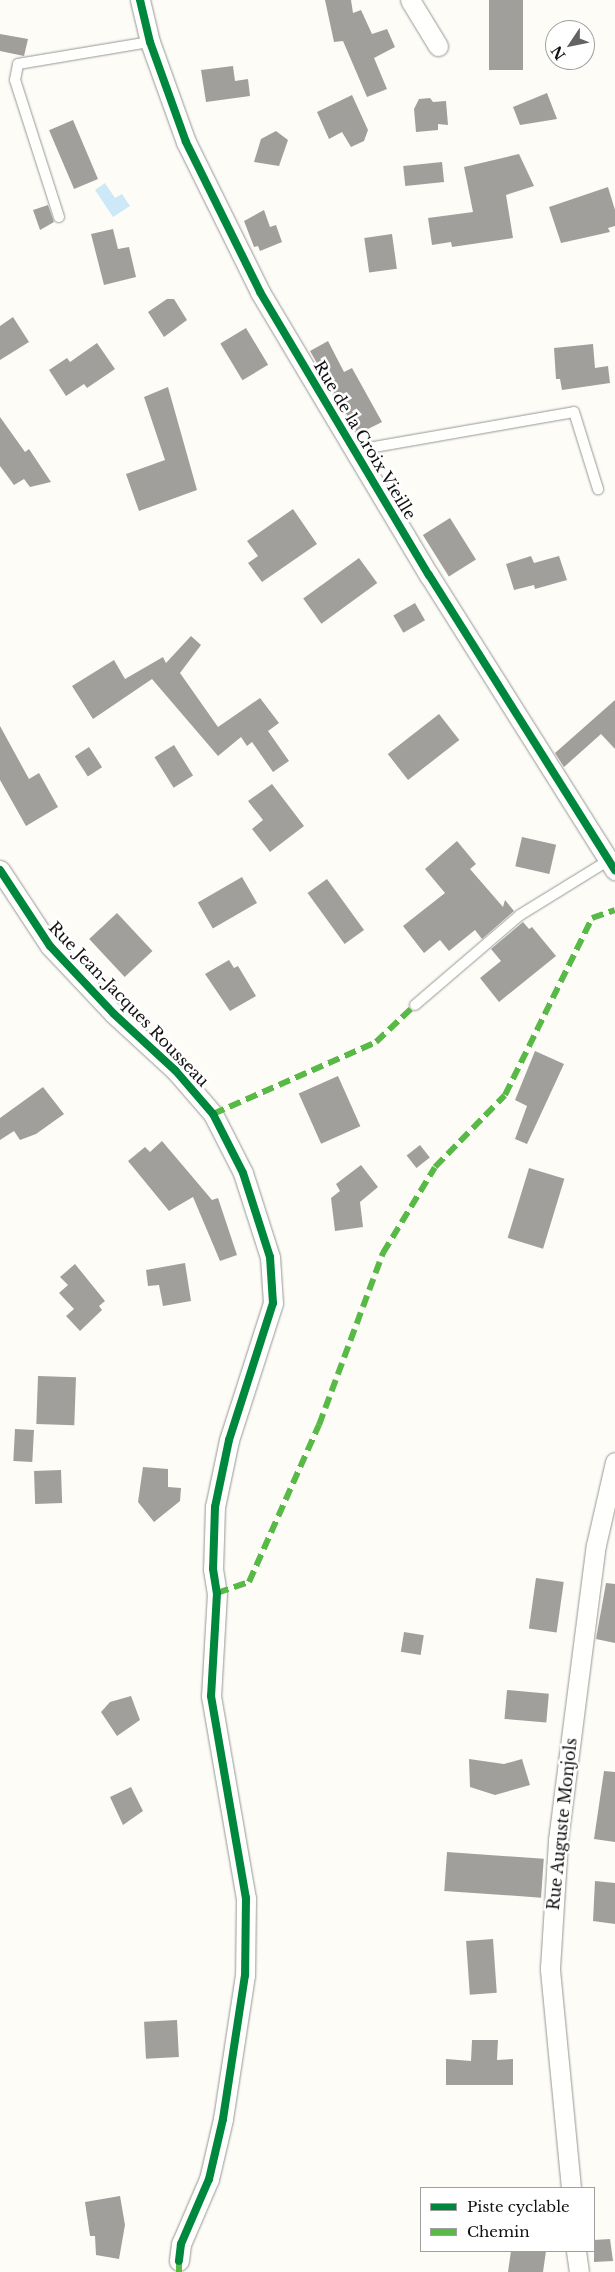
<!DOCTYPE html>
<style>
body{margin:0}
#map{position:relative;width:615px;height:2272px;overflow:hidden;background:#fdfcf7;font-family:"Libre Baskerville",serif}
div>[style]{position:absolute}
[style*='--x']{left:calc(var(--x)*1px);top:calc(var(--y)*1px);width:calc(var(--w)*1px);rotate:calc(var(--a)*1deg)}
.water>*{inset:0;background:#cde8f7}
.building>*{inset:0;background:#a19f9c;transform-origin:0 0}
.roads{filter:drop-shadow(0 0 1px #979795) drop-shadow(0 0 1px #979795)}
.service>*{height:10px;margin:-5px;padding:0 5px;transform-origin:5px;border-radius:5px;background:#fffffe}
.minor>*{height:19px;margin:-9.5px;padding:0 9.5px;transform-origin:9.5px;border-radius:9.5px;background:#fffffe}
.quiet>*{height:6px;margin-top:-3px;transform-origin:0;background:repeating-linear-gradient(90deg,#58b947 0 12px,transparent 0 18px)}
.cycleway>*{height:8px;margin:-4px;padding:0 4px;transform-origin:4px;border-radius:4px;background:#00873e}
span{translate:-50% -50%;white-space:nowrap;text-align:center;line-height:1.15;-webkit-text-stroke:5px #fff;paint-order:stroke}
.street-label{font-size:16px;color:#111}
.legend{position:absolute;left:420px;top:2187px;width:175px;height:65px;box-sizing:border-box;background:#fff;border:1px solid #a0a0a0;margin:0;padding:6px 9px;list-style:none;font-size:15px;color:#111}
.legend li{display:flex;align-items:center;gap:10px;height:25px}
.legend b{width:25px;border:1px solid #a0a0a0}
.north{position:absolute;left:545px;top:20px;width:50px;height:50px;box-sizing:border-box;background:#fff;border:1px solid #a0a0a0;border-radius:50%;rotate:236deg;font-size:14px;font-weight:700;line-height:20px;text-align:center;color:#111}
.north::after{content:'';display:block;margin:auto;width:18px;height:22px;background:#646362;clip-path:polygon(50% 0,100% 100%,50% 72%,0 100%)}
</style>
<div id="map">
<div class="water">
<i style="clip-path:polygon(105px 183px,115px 198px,122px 194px,130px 206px,113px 217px,95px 190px)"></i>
</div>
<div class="building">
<i style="clip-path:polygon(325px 0,351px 0,353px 13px,361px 10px,372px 34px,387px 29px,395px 47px,374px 58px,387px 89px,367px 97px,343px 41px,334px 42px)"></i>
<i style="left:489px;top:0;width:34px;height:70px"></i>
<i style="clip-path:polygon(0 34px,28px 39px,24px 56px,0 51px)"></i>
<i style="clip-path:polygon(233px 66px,235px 81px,248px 79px,250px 96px,206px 102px,201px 70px)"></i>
<i style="clip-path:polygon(547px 93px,557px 119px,520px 125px,513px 107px)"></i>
<i style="clip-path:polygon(352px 95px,368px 130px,364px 141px,351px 147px,342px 132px,329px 139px,317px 112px)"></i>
<i style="clip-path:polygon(430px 98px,433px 102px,446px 101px,448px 125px,438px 124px,438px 130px,416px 132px,414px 109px,419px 99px)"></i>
<i style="left:73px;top:120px;width:64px;height:26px;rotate:67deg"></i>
<i style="clip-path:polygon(276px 131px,288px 140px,279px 166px,254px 162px,261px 139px)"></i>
<i style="clip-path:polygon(519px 154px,534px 186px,506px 195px,513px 238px,452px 247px,451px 242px,432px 245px,428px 218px,473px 212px,464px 167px)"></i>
<i style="left:442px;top:162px;width:20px;height:39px;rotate:84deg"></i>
<i style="clip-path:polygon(608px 187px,615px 210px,615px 226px,608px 228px,610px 232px,561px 243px,549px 207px)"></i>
<i style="clip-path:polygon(48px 205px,54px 222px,40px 230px,33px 210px)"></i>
<i style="clip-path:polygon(264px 210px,270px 227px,276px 225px,282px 242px,260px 251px,258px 246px,254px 247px,244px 221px)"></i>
<i style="clip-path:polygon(113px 229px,118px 249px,129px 247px,136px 277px,104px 285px,91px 234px)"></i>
<i style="left:392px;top:234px;width:35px;height:28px;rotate:82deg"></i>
<i style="clip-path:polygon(167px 299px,174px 299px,187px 320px,164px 337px,148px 312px)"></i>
<i style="clip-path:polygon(13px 317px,29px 342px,0 360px,0 326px)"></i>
<i style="left:246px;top:328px;width:43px;height:30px;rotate:59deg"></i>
<i style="clip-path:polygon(328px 341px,344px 372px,352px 368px,382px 422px,358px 434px,310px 351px)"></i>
<i style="clip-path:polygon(97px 343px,115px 369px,87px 388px,84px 384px,66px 396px,49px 370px,67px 358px,70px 362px)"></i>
<i style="clip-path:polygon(593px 344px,595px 368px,608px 366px,610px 383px,562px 390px,560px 379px,556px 379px,554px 348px)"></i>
<i style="clip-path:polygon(168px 387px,197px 490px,139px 511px,126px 474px,165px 460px,144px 397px)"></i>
<i style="clip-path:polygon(0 417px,25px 452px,29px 449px,51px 482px,30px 487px,24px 479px,14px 485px,0 466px)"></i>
<i style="clip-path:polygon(293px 509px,317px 544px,262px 582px,248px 563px,258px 556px,247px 541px)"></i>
<i style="left:450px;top:518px;width:49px;height:32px;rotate:58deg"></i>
<i style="clip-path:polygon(531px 556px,534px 563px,559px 556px,567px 580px,535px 589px,534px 585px,514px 590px,506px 564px)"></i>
<i style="left:359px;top:558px;width:31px;height:69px;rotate:54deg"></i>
<i style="left:415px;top:603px;width:20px;height:25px;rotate:60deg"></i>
<i style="clip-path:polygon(191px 636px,201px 645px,180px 673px,218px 727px,260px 698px,279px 723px,268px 731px,289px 761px,273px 772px,252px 742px,247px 746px,241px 737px,218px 756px,152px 679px,93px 719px,72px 686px,114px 660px,125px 679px,163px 657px,166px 663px)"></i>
<i style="clip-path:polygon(615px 700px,615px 749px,601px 734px,564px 767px,555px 753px)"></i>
<i style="left:439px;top:714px;width:33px;height:65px;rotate:52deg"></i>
<i style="clip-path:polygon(0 726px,29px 779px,39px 773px,58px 807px,26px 826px,0 780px)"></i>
<i style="left:174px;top:745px;width:36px;height:23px;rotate:58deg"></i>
<i style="left:89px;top:747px;width:24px;height:17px;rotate:57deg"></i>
<i style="clip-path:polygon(272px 784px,304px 826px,270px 852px,252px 829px,263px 820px,248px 801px)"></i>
<i style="left:522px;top:837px;width:35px;height:30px;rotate:13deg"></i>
<i style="clip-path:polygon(457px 841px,476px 864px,470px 869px,503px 907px,505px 900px,514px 911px,482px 939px,475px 930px,449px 951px,440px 940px,424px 953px,403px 926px,445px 893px,425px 869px)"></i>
<i style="left:242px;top:877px;width:30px;height:51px;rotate:60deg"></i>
<i style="left:327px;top:879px;width:63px;height:24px;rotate:54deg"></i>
<i style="left:117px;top:913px;width:52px;height:38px;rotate:47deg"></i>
<i style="clip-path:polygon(523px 922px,529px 929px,532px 927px,556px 956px,499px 1002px,480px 978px,501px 961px,491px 949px)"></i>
<i style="clip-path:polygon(229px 960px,234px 968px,238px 966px,256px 996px,230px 1011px,205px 974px)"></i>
<i style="clip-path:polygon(535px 1051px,564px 1064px,527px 1144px,515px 1139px,527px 1106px,515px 1100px)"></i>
<i style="left:338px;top:1076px;width:55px;height:43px;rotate:66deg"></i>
<i style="clip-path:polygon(43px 1087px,64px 1114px,36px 1134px,20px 1140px,14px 1131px,0 1140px,0 1118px)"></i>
<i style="clip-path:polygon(162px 1141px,212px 1200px,218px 1198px,237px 1255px,220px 1261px,193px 1197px,169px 1211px,128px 1161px,145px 1147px,150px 1152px)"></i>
<i style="left:420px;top:1145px;width:16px;height:17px;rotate:52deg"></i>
<i style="clip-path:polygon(361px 1165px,378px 1187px,360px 1202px,363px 1227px,335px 1231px,331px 1198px,340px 1191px,336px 1184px)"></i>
<i style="left:529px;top:1168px;width:37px;height:73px;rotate:17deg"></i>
<i style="clip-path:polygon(185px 1263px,191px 1301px,163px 1306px,159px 1285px,148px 1286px,146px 1270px)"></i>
<i style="clip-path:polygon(75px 1264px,105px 1301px,99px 1306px,102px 1310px,80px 1331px,66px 1316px,74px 1309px,59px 1293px,68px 1285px,60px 1277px)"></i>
<i style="left:38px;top:1376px;width:38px;height:48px;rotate:2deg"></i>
<i style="left:15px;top:1429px;width:19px;height:32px;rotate:3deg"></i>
<i style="clip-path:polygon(143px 1467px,168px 1469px,168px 1487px,181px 1488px,180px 1501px,154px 1522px,138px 1502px)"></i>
<i style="left:61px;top:1470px;width:33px;height:27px;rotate:88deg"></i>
<i style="left:536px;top:1578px;width:28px;height:51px;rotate:8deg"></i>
<i style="clip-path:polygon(606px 1583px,615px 1584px,615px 1643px,596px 1639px)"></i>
<i style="left:404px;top:1632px;width:20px;height:20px;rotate:9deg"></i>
<i style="left:507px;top:1690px;width:42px;height:29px;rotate:5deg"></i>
<i style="clip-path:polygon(131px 1696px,140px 1720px,117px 1736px,101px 1712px,110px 1702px)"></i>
<i style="clip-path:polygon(469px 1759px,504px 1764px,522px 1759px,530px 1785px,495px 1795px,470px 1787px)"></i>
<i style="clip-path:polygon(604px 1771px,615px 1772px,615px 1842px,594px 1839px)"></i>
<i style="clip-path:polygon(131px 1787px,143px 1811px,123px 1825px,110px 1797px)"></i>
<i style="left:447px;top:1852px;width:97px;height:39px;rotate:4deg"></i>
<i style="clip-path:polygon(595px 1881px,615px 1883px,615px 1924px,593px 1921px)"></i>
<i style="left:493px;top:1939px;width:54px;height:27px;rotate:86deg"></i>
<i style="left:177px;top:2020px;width:37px;height:33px;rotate:87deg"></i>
<i style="clip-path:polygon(472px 2040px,498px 2040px,497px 2060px,513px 2059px,513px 2085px,446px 2085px,446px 2059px,471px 2061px)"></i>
<i style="clip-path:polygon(120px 2196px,125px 2225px,119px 2259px,96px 2255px,95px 2236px,90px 2236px,85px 2202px)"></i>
<i style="clip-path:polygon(610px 2239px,613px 2261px,594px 2262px,594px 2240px)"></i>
<i style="clip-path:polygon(511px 2251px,546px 2251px,543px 2272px,508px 2272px)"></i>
</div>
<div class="roads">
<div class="service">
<i style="--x:59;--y:217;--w:144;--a:-107.8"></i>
<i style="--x:15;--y:80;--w:16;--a:-79"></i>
<i style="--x:18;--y:64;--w:134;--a:-9.5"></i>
<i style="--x:357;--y:450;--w:220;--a:-9.9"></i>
<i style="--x:574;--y:412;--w:81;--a:72.7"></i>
<i style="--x:415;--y:1005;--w:138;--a:-40.6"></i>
<i style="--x:520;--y:915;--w:105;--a:-31.7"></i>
</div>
<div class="minor">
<i style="--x:140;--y:0;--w:43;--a:76.6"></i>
<i style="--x:150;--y:42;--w:106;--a:70.2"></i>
<i style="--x:186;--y:142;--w:167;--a:63.7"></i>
<i style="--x:260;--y:292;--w:330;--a:59.2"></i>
<i style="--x:429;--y:575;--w:349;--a:57.8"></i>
<i style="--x:410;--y:0;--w:54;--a:58.7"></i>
<i style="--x:0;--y:870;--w:91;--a:56.7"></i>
<i style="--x:50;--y:946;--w:93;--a:46.7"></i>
<i style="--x:114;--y:1014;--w:83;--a:42.6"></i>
<i style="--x:175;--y:1070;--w:58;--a:49.2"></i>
<i style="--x:213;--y:1114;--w:66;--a:63"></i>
<i style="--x:243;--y:1173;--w:88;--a:72.2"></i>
<i style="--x:270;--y:1257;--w:46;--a:86.3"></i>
<i style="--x:273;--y:1303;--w:144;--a:107.8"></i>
<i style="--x:229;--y:1440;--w:68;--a:101.8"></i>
<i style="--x:215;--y:1507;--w:62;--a:91.8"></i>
<i style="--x:213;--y:1569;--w:24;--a:81"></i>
<i style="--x:217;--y:1593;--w:103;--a:93.3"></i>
<i style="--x:211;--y:1696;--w:205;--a:80.2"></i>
<i style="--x:246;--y:1898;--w:77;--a:90.7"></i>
<i style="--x:245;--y:1975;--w:146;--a:98.7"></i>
<i style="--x:223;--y:2119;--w:62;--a:103.1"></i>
<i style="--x:209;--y:2179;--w:71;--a:113.3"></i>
<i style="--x:181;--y:2244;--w:17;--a:97"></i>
<i style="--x:571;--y:2188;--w:221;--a:-95.5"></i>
<i style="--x:550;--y:1968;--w:128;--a:-86.4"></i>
<i style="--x:558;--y:1840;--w:297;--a:-82.7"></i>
<i style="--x:596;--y:1545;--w:85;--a:-77.1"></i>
<i style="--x:576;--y:2251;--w:21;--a:82"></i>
</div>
</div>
<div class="quiet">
<i style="--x:213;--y:1114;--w:178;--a:-23.8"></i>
<i style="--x:376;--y:1042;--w:54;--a:-43.5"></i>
<i style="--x:217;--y:1593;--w:34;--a:-19"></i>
<i style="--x:249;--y:1582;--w:172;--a:-66"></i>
<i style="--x:319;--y:1425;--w:184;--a:-69.6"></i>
<i style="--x:383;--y:1253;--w:100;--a:-58.8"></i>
<i style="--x:435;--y:1167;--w:100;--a:-45.8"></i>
<i style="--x:505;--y:1095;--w:197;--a:-63.8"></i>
<i style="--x:592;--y:918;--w:24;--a:-19"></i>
<i style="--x:179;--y:2261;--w:11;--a:90"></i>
</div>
<div class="cycleway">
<i style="--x:140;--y:0;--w:43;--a:76.6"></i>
<i style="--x:150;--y:42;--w:106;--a:70.2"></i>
<i style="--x:186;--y:142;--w:167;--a:63.7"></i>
<i style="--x:260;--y:292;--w:330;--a:59.2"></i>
<i style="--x:429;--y:575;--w:349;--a:57.8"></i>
<i style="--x:0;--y:870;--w:91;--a:56.7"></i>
<i style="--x:50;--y:946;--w:93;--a:46.7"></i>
<i style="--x:114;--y:1014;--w:83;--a:42.6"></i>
<i style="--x:175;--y:1070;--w:58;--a:49.2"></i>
<i style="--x:213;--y:1114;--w:66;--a:63"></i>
<i style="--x:243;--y:1173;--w:88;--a:72.2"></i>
<i style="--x:270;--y:1257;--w:46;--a:86.3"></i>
<i style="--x:273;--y:1303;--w:144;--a:107.8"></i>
<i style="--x:229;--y:1440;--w:68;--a:101.8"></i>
<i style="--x:215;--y:1507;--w:62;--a:91.8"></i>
<i style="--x:213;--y:1569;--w:24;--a:81"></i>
<i style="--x:217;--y:1593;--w:103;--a:93.3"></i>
<i style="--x:211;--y:1696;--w:205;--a:80.2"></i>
<i style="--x:246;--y:1898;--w:77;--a:90.7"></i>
<i style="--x:245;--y:1975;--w:146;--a:98.7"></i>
<i style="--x:223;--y:2119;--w:62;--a:103.1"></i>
<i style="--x:209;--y:2179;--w:71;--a:113.3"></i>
<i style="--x:181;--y:2244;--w:17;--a:97"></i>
</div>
<div class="street-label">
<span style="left:365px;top:440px;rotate:59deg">Rue de la Croix Vieille</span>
<span style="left:129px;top:1004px;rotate:46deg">Rue Jean-Jacques Rousseau</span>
<span style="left:562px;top:1824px;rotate:-84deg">Rue Auguste Monjols</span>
</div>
<ul class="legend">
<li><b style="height:6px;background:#00873e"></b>Piste cyclable</li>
<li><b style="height:6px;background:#58b947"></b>Chemin</li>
</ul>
<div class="north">N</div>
</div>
